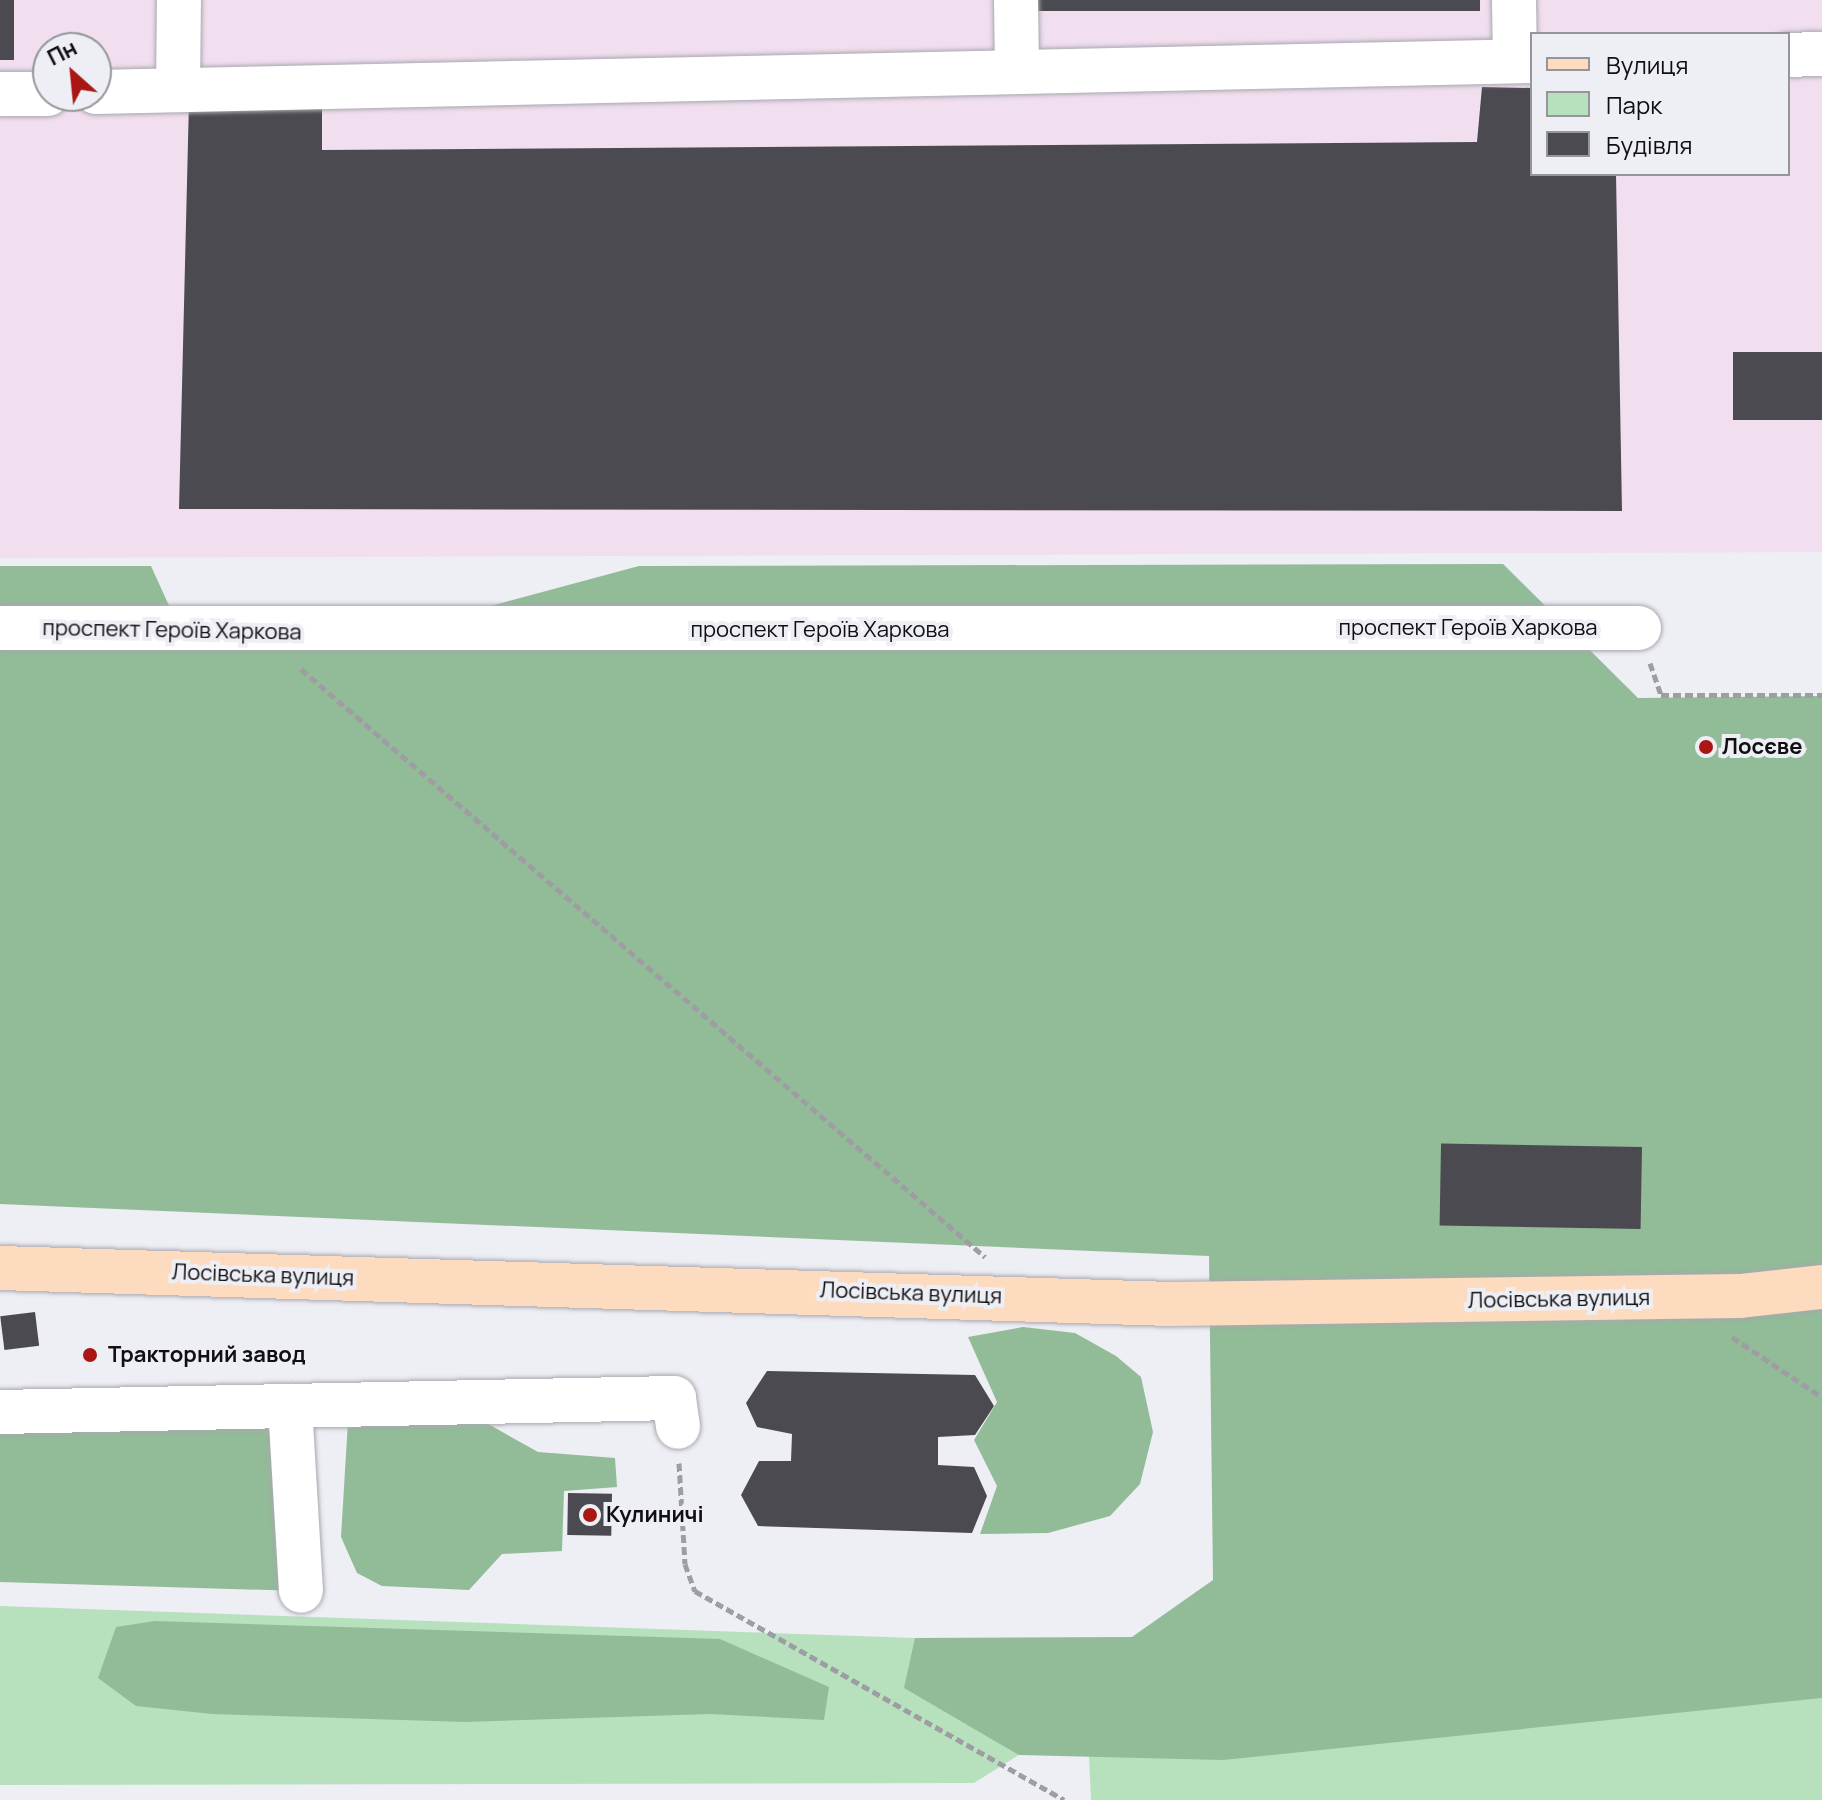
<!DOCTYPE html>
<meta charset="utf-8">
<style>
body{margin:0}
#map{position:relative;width:1822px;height:1800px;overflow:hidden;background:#eeeef5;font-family:Manrope,sans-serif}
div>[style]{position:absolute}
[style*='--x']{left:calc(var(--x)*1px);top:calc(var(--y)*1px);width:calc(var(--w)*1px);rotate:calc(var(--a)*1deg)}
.industrial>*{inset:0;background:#f1deef}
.green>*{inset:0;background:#b7e0bd}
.forest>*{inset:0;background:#92bb98}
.building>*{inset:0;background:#4b4a50;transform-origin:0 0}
.path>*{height:5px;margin-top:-2.5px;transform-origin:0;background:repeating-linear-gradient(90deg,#9d9da3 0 8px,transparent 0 12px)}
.roads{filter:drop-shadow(0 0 2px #a8a8ae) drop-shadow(0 0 2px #a8a8ae)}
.minor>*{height:44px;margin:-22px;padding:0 22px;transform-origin:22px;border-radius:22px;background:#fff}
.major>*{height:44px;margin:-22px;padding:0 22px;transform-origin:22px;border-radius:22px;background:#fddbbe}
.dots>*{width:22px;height:22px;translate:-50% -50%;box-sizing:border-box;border:4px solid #eeeef5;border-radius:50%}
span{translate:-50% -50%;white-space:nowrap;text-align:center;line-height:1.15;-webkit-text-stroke:8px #eeeef5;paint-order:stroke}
.street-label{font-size:22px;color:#101012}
.poi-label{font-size:22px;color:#101012;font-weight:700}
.left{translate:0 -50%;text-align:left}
.legend{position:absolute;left:1530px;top:32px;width:260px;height:144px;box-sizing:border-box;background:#eeeef5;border:2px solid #95959a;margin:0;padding:10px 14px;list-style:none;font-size:24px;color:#101012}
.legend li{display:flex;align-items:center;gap:16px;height:40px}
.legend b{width:40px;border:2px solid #95959a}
.north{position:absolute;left:32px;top:32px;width:80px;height:80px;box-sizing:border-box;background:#eeeef5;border:2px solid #95959a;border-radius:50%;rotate:333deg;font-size:22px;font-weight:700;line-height:32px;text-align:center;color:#101012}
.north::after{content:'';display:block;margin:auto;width:28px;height:36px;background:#a91614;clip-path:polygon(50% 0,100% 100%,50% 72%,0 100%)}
</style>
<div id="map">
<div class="industrial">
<i style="clip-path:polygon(evenodd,0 0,1822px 0,1822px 552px,0 558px,0 0,1532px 34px,1788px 34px,1788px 174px,1532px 174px,1532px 34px,0 0,48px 48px,96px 48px,96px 96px,48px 96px,48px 48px)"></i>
</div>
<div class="green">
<i style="clip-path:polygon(0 1606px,915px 1638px,1019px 1755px,974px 1783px,0 1785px)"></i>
<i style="clip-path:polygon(1822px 1698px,1822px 1800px,1091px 1800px,1089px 1756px)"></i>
</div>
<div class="forest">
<i style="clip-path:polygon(1503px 564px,1638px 698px,1822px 696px,1822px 1698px,1223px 1760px,1019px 1755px,904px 1688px,915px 1638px,1132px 1637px,1213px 1580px,1209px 1256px,0 1204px,0 566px,151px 566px,186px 643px,339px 647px,639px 566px)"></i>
<i style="clip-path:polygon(1023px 1327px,1075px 1333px,1116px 1356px,1141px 1377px,1153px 1432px,1140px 1484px,1110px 1516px,1048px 1533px,980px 1534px,997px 1486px,974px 1440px,997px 1402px,968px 1337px)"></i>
<i style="clip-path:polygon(244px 1407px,293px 1453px,301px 1591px,0 1582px,0 1412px)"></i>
<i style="clip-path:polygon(472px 1415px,538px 1452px,615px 1458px,617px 1487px,564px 1491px,562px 1551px,502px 1554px,469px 1590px,382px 1586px,357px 1573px,341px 1537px,348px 1421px)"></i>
<i style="clip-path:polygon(155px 1621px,720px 1639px,829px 1687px,824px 1720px,710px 1714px,465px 1722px,212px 1714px,136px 1706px,98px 1678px,116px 1627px)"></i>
</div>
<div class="building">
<i style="left:0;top:0;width:14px;height:60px"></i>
<i style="left:1033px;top:0;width:447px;height:11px"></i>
<i style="clip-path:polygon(1482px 87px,1532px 88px,1532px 174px,1616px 174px,1622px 511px,179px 509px,189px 101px,322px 103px,322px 150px,1477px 142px)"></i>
<i style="left:1733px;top:352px;width:89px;height:68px"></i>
<i style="left:1642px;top:1147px;width:82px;height:201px;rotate:91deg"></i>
<i style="left:35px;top:1312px;width:34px;height:35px;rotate:83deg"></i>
<i style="clip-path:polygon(767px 1371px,975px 1375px,994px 1406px,975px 1435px,938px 1437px,938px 1465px,974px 1467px,987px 1496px,972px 1533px,758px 1526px,741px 1495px,759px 1461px,791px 1461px,792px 1434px,757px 1427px,746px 1403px)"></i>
<i style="left:568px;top:1493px;width:44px;height:42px;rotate:1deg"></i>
</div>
<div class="path">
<i style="--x:1650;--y:663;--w:34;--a:71"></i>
<i style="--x:1661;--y:695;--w:161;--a:0"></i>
<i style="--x:301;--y:669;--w:902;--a:40.68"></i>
<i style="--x:1732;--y:1337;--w:108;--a:33.7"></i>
<i style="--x:679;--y:1463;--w:101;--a:86.6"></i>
<i style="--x:685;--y:1564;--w:29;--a:70"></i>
<i style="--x:695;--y:1591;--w:424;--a:29.5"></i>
</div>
<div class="roads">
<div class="minor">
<i style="--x:1016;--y:0;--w:72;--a:89.2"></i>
<i style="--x:1514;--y:0;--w:61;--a:89.1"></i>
<i style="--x:1788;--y:55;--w:34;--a:-2"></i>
<i style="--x:178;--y:90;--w:90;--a:-89.4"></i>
<i style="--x:96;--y:92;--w:1436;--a:-1.24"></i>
<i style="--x:0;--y:94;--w:48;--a:0"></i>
<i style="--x:0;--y:628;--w:1639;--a:0"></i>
<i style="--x:290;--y:1406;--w:185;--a:86.6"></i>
<i style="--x:0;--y:1412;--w:674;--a:-1.19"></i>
<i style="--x:674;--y:1398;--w:29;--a:82"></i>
</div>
<div class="major">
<i style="--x:0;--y:1268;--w:1175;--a:1.76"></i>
<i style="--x:1174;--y:1304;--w:566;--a:-0.81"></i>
<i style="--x:1740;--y:1296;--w:82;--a:-6.3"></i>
</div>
</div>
<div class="dots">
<i style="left:1706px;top:747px;background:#a91614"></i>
<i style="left:90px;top:1355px;background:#a91614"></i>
<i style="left:590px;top:1515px;background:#a91614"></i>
</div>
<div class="street-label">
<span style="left:1468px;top:628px">проспект Героїв Харкова</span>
<span style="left:172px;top:630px;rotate:1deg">проспект Героїв Харкова</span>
<span style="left:820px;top:630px">проспект Героїв Харкова</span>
<span style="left:263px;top:1275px;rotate:2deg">Лосівська вулиця</span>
<span style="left:911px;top:1293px;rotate:2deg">Лосівська вулиця</span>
<span style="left:1559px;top:1299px;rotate:-1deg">Лосівська вулиця</span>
</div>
<div class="poi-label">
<span class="left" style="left:1722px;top:747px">Лосєве</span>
<span class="left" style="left:108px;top:1355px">Тракторний завод</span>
<span class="left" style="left:606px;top:1515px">Кулиничі</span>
</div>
<ul class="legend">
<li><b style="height:10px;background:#fddbbe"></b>Вулиця</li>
<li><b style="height:22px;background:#b7e0bd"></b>Парк</li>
<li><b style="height:22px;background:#4b4a50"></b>Будівля</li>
</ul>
<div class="north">Пн</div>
</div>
